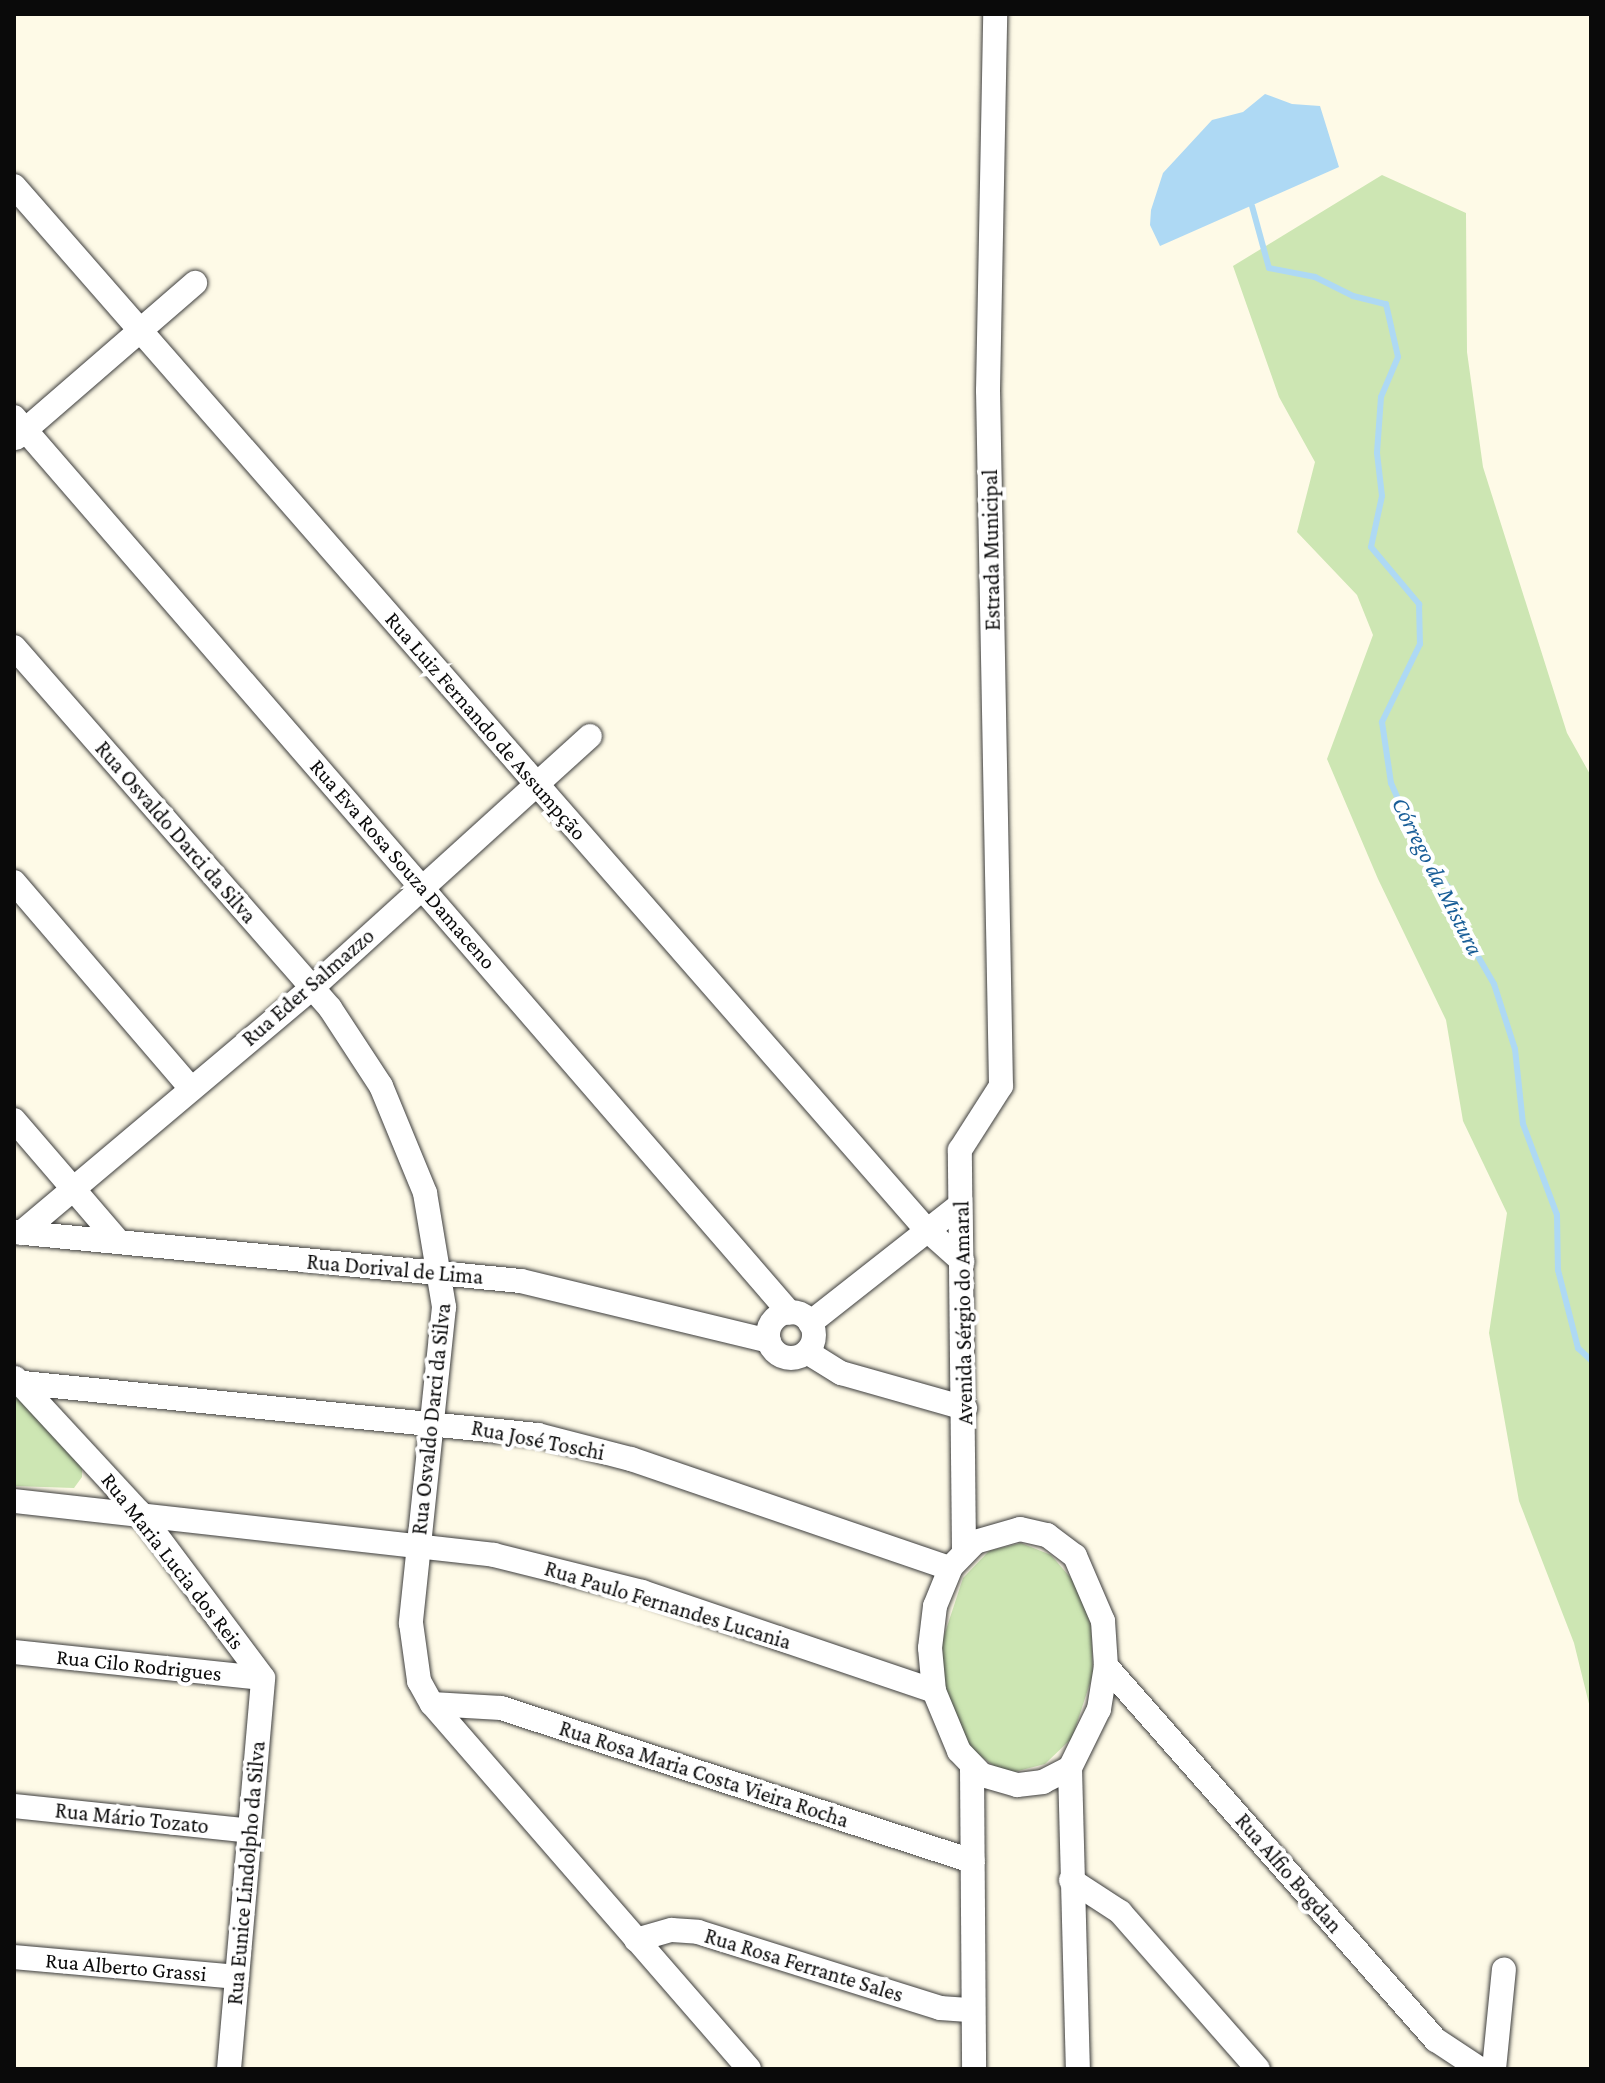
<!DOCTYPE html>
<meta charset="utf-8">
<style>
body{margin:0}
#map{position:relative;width:1605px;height:2083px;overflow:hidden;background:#fefae7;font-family:"Crimson Pro",serif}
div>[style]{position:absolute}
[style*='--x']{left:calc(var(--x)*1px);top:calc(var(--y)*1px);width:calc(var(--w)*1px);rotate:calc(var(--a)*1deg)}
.green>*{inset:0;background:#cde6b3}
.water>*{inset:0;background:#aed9f4}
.stream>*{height:6px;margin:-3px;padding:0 3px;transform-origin:3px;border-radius:3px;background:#aed9f4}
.roads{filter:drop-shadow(0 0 2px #3d3d3d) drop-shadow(0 0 2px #3d3d3d)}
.street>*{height:24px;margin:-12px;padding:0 12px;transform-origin:12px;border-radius:12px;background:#fff}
.street>.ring{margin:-12px;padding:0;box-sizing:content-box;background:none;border:24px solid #fff;border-radius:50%}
span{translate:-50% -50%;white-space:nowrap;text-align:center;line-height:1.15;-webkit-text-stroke:8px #fff;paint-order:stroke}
.street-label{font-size:22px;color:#0a0a0a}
.water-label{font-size:24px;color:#185d97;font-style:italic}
.frame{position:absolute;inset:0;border:16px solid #0a0a0a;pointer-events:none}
</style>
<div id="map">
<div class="green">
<i style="clip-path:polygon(1382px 175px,1466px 213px,1467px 352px,1483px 467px,1567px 733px,1591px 776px,1591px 1712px,1574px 1643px,1519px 1501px,1489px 1333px,1507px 1213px,1463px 1121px,1446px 1020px,1378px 879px,1327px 759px,1373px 635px,1357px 595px,1297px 532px,1315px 462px,1279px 397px,1233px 266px)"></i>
<i style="clip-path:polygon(14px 1387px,82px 1463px,82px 1477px,74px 1488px,14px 1486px)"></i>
<i style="clip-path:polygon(1021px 1543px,1051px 1555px,1076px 1584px,1091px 1626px,1093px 1674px,1072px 1738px,1045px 1764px,1014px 1772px,998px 1769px,970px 1748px,944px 1689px,942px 1642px,963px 1578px,989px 1551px)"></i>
</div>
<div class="water">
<i style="clip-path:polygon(1265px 94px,1292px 104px,1320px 106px,1339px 167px,1160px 246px,1150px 225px,1151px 210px,1163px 173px,1212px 120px,1243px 112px)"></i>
</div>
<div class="stream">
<i style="--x:1252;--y:206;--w:64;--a:74.7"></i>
<i style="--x:1269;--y:268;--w:47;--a:11.1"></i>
<i style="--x:1315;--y:277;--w:42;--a:26.6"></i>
<i style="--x:1353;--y:296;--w:34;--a:14"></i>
<i style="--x:1386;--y:304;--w:54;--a:77.2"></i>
<i style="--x:1398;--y:357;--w:43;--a:113"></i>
<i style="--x:1381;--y:397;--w:56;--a:94.1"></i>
<i style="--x:1377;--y:453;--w:43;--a:83.4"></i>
<i style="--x:1382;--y:496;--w:52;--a:102.2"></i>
<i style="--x:1371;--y:547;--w:75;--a:49.9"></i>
<i style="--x:1419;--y:604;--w:40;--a:88.6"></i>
<i style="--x:1420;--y:644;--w:87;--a:116"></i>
<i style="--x:1382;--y:722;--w:62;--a:81.6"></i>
<i style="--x:1391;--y:783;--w:80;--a:66.3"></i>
<i style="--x:1423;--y:856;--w:40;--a:51"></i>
<i style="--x:1448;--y:887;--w:56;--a:69"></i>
<i style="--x:1468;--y:939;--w:52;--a:60"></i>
<i style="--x:1494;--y:984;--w:68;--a:72.1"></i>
<i style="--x:1515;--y:1049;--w:75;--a:83.9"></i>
<i style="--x:1523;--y:1124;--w:97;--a:69.5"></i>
<i style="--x:1557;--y:1215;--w:55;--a:89"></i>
<i style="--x:1558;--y:1270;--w:81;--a:75.6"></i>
<i style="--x:1578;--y:1348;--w:18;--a:43"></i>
</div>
<div class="roads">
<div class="street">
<i style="--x:14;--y:186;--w:1384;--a:48.84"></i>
<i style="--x:925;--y:1228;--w:50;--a:41.7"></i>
<i style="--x:14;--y:417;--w:1185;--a:49.11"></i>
<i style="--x:16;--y:438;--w:237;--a:-40.9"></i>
<i style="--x:14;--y:647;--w:480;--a:48.8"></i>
<i style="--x:330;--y:1008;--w:93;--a:56.8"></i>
<i style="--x:381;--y:1086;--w:116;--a:67.6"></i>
<i style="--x:425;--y:1193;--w:116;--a:80.5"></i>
<i style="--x:444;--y:1307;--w:318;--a:96"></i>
<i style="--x:411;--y:1623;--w:59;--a:82.1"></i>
<i style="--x:419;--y:1681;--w:26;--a:61"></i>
<i style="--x:432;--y:1704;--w:483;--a:49"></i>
<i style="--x:14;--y:882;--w:270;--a:49.4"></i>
<i style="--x:14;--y:1120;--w:161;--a:49.3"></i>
<i style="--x:14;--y:1232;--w:509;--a:5.52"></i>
<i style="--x:521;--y:1281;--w:255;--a:13.6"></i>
<i style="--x:21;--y:1233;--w:380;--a:-40.1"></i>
<i style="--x:312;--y:988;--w:375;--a:-42.2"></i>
<i class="ring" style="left:768px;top:1312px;width:22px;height:22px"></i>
<i style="--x:810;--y:1323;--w:191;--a:-38.2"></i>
<i style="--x:807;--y:1352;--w:40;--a:32"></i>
<i style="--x:841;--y:1373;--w:129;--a:15.8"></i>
<i style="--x:15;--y:1378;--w:183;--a:47.2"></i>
<i style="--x:139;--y:1512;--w:207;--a:53.2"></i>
<i style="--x:14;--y:1382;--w:527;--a:5.78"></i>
<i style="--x:538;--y:1435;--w:96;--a:14.5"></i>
<i style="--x:631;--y:1459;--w:337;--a:18.9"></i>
<i style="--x:14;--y:1501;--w:483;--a:6.4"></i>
<i style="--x:494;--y:1555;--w:153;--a:14"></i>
<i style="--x:642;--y:1592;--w:308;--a:18.7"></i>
<i style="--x:1020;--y:1529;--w:28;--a:13"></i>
<i style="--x:1047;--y:1535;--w:35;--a:37"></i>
<i style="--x:1075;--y:1556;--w:71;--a:66.7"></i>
<i style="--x:1103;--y:1621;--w:45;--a:86.2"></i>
<i style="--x:1106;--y:1666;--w:44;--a:99.2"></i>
<i style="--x:1099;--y:1709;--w:66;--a:116.2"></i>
<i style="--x:1070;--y:1768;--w:30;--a:153"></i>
<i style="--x:1043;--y:1782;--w:26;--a:173"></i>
<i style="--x:1017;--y:1785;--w:36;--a:-164"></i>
<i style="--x:982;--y:1775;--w:33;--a:-134"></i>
<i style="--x:959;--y:1751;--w:65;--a:-112.6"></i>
<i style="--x:934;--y:1691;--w:43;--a:-95.3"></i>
<i style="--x:930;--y:1648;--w:42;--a:-83.2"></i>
<i style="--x:935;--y:1606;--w:42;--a:-67.7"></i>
<i style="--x:951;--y:1567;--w:35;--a:-46"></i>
<i style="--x:975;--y:1542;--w:47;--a:-16.1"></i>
<i style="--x:964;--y:1551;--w:401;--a:-90.6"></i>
<i style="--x:960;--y:1150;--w:76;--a:-57.4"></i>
<i style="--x:1001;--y:1086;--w:695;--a:-91.07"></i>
<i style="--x:988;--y:391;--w:377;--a:-88.9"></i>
<i style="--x:14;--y:1652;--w:250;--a:6"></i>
<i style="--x:1106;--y:1666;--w:499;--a:48.6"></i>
<i style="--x:1436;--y:2040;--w:53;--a:33.4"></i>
<i style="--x:432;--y:1704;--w:69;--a:3.3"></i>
<i style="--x:501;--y:1708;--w:496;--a:18"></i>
<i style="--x:972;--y:1768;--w:301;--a:89.6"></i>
<i style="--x:1070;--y:1768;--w:301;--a:88.5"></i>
<i style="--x:14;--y:1806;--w:237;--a:6"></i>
<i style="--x:1071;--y:1880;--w:59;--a:33.1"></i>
<i style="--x:1120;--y:1912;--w:209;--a:48.7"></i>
<i style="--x:636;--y:1940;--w:37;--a:-16"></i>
<i style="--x:672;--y:1930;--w:26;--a:4"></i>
<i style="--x:698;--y:1932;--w:254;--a:17.4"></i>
<i style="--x:940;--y:2008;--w:32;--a:4"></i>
<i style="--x:14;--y:1957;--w:224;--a:5.1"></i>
<i style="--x:229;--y:2069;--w:392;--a:-85"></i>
<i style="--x:1494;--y:2069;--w:100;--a:-84.3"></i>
</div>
</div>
<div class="street-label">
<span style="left:991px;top:550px;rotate:-91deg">Estrada Municipal</span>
<span style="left:486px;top:726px;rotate:49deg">Rua Luiz Fernando de Assumpção</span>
<span style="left:176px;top:832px;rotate:49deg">Rua Osvaldo Darci da Silva</span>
<span style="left:403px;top:864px;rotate:49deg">Rua Eva Rosa Souza Damaceno</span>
<span style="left:308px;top:987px;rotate:-41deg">Rua Eder Salmazzo</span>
<span style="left:395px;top:1269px;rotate:5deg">Rua Dorival de Lima</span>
<span style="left:963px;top:1313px;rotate:-91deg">Avenida Sérgio do Amaral</span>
<span style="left:431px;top:1419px;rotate:-84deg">Rua Osvaldo Darci da Silva</span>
<span style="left:538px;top:1440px;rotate:11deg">Rua José Toschi</span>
<span style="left:173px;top:1561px;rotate:52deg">Rua Maria Lucia dos Reis</span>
<span style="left:668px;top:1605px;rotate:17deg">Rua Paulo Fernandes Lucania</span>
<span style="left:139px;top:1665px;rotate:6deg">Rua Cilo Rodrigues</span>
<span style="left:704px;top:1774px;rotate:18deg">Rua Rosa Maria Costa Vieira Rocha</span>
<span style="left:132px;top:1818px;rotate:6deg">Rua Mário Tozato</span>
<span style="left:246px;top:1873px;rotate:-85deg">Rua Eunice Lindolpho da Silva</span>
<span style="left:1289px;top:1873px;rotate:49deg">Rua Alfio Bogdan</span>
<span style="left:804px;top:1965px;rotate:17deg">Rua Rosa Ferrante Sales</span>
<span style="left:126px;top:1967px;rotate:5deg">Rua Alberto Grassi</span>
</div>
<div class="water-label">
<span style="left:1438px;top:876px;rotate:63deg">Córrego da Mistura</span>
</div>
<div class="frame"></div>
</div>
